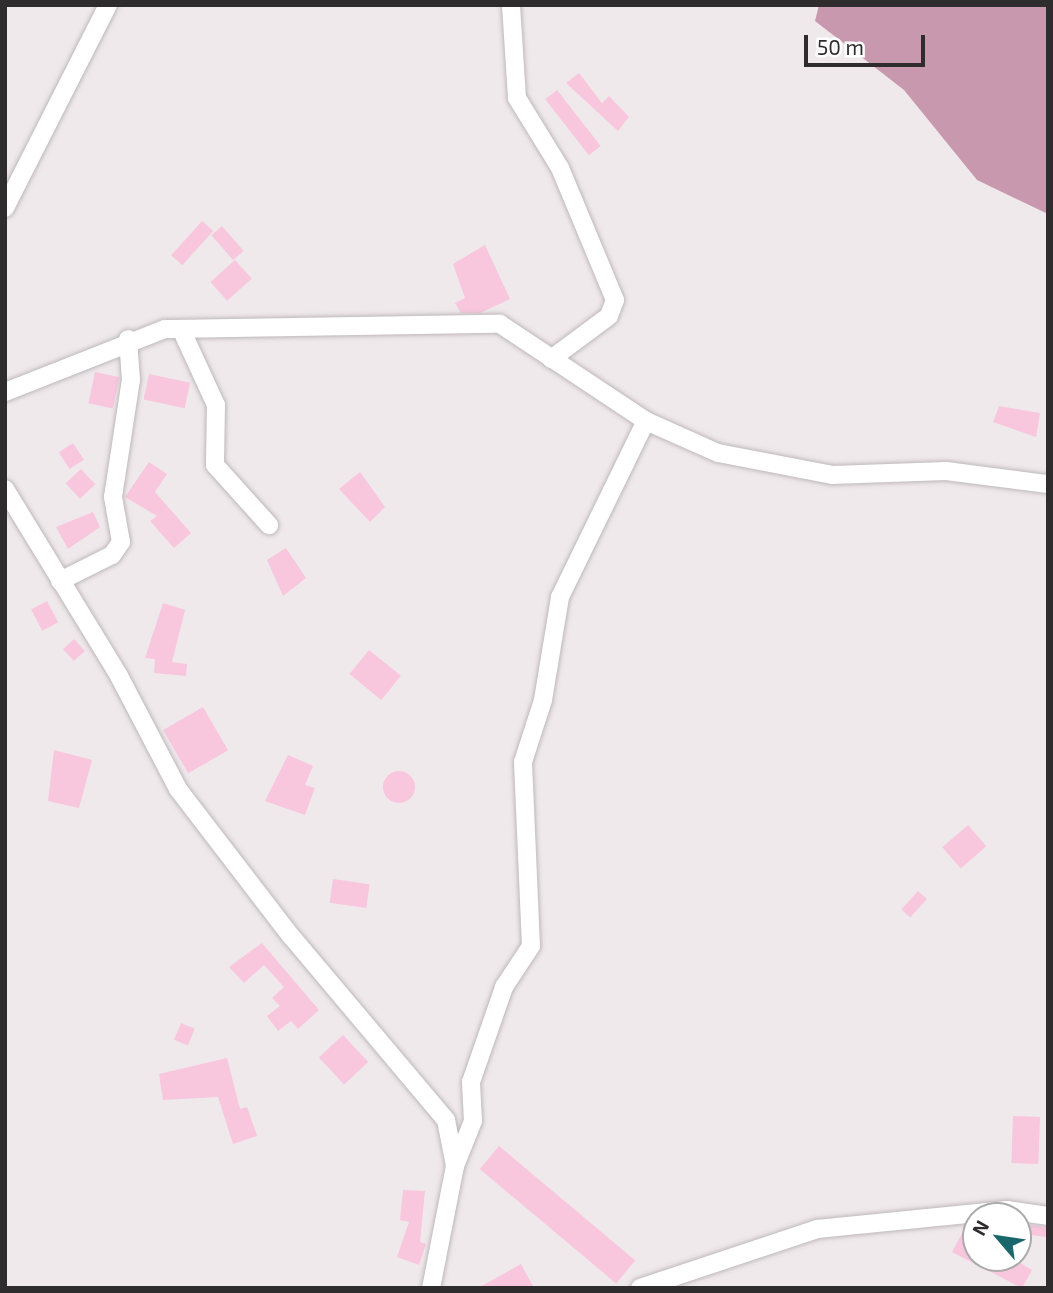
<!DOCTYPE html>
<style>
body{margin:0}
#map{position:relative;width:1053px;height:1293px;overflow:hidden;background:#f0e9ec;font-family:"Exo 2",sans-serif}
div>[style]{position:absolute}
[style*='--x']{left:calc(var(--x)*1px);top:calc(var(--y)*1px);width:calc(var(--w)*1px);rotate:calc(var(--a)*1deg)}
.forest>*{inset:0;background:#c899ae}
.building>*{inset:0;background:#f8c6dd;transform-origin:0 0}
.round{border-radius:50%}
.roads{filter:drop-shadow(0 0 2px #beb8ba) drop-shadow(0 0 2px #beb8ba)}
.minor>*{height:18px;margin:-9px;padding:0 9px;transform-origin:9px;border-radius:9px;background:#fff}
span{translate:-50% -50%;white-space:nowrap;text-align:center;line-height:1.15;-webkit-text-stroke:6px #fff;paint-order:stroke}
.frame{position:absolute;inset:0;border:7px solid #2f2c2d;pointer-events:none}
.north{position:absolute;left:962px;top:1202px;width:70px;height:70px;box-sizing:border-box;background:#fff;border:2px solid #acabab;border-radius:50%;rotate:299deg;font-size:19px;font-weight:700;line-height:28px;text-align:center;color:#2f2c2d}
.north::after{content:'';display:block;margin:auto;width:24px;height:32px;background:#1a676b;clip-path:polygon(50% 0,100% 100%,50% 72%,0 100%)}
.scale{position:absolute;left:804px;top:35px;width:121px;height:32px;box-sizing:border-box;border:4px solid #2f2c2d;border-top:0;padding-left:9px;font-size:21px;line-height:24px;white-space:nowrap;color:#2f2c2d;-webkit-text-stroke:5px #fff;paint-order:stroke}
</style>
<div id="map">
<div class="forest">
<i style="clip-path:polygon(819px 5px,1048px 5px,1048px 214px,977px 180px,904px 90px,815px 21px)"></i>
</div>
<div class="building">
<i style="clip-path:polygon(579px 73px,602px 103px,609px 96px,629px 117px,618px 131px,566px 83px)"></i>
<i style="left:557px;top:90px;width:71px;height:15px;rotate:52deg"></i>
<i style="left:202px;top:221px;width:15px;height:46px;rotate:42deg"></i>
<i style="left:222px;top:226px;width:33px;height:14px;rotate:49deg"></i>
<i style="clip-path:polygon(485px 245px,510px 299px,480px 313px,461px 313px,455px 303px,465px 298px,453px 264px)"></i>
<i style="left:235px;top:260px;width:25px;height:33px;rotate:48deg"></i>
<i style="left:95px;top:372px;width:25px;height:32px;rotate:12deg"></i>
<i style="left:149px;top:374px;width:42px;height:26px;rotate:12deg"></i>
<i style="clip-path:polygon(999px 406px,1040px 413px,1036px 437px,993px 422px)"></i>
<i style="left:73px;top:443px;width:20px;height:17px;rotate:57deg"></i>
<i style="clip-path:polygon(149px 462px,167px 474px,155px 492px,191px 533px,174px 548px,150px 521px,157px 516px,125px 497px)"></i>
<i style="left:81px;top:469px;width:21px;height:21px;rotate:47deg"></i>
<i style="clip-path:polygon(360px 472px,385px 507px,370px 522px,339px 489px)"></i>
<i style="clip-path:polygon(93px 512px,100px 527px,68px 549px,56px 527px)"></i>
<i style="clip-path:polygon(286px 548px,306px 578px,283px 596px,267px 560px)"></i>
<i style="left:47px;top:601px;width:24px;height:18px;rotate:62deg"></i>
<i style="clip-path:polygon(163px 603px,185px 610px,172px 662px,187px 664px,186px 676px,154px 673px,155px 659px,145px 658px)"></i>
<i style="left:74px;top:639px;width:16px;height:15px;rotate:47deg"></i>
<i style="left:369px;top:650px;width:41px;height:31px;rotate:39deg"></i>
<i style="left:203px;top:707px;width:50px;height:46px;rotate:60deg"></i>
<i style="clip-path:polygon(54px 750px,92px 760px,79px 808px,48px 801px)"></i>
<i style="clip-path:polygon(288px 755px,313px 766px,305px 785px,315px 788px,305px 815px,265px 801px)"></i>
<i class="round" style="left:383px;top:771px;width:32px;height:32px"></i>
<i style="left:968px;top:825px;width:28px;height:34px;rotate:49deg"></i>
<i style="left:333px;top:879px;width:37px;height:24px;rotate:8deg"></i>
<i style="left:918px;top:891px;width:12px;height:25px;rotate:42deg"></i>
<i style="clip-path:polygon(262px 943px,319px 1010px,298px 1029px,291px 1021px,278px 1031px,267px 1016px,280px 1006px,272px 998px,284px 987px,264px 965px,244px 983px,229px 967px)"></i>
<i style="left:181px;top:1023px;width:15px;height:18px;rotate:23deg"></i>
<i style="left:343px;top:1035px;width:37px;height:33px;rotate:47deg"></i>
<i style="clip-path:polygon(227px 1058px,240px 1109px,247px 1107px,257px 1136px,233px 1144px,218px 1097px,163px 1100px,159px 1074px)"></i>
<i style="left:1013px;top:1116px;width:27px;height:47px;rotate:2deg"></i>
<i style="left:499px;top:1146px;width:178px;height:30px;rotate:40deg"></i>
<i style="clip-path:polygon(403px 1190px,425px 1191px,420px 1242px,426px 1244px,419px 1265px,397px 1257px,409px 1222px,400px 1220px)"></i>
<i style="left:1023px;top:1224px;width:25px;height:10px;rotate:7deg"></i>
<i style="clip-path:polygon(976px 1225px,976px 1258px,1011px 1258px,1032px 1270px,1022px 1288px,952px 1252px,966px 1226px)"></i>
<i style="clip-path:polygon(521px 1264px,534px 1288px,478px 1288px)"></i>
</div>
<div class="roads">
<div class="minor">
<i style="--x:511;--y:5;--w:93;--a:86.3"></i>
<i style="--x:517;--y:98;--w:82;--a:58.4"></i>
<i style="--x:560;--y:168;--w:143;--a:67.4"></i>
<i style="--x:615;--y:300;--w:17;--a:111"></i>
<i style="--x:609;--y:316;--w:72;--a:143.4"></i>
<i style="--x:5;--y:208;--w:228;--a:-63.1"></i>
<i style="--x:181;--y:329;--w:84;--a:65.3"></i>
<i style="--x:216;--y:405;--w:60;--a:91"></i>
<i style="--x:215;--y:465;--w:81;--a:48"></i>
<i style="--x:5;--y:392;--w:172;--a:-21.5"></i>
<i style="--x:165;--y:329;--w:335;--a:-0.9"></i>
<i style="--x:500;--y:324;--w:175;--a:33.6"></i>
<i style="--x:646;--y:421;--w:79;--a:24"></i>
<i style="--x:718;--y:453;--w:116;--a:10.9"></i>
<i style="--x:832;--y:475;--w:114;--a:-2"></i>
<i style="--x:946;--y:471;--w:103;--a:7.3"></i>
<i style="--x:5;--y:489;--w:219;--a:58.6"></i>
<i style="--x:119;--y:676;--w:127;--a:62.4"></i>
<i style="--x:178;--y:789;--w:185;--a:52.5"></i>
<i style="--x:291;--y:936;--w:241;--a:49.9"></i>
<i style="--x:446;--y:1120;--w:47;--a:78.9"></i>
<i style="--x:455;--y:1166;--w:124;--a:101.1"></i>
<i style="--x:60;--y:581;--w:58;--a:-26.6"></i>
<i style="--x:112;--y:555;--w:16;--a:-55"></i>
<i style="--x:121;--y:542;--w:46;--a:-100.1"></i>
<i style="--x:113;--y:497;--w:118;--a:-81.3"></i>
<i style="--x:131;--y:380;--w:41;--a:-94.2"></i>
<i style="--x:455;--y:1166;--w:48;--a:-68.2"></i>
<i style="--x:473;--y:1121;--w:39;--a:-93"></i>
<i style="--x:471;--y:1082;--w:101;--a:-70.8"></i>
<i style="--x:504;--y:987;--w:49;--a:-56.6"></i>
<i style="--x:531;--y:946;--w:184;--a:-92.5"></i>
<i style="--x:523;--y:762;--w:65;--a:-72.1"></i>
<i style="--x:543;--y:700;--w:104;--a:-80.6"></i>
<i style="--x:560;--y:597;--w:196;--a:-64"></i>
<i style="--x:640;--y:1288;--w:187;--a:-18.4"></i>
<i style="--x:817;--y:1229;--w:191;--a:-5.7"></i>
<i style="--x:1007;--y:1210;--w:41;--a:8.3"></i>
</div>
</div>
<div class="frame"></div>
<div class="north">N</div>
<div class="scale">50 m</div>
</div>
